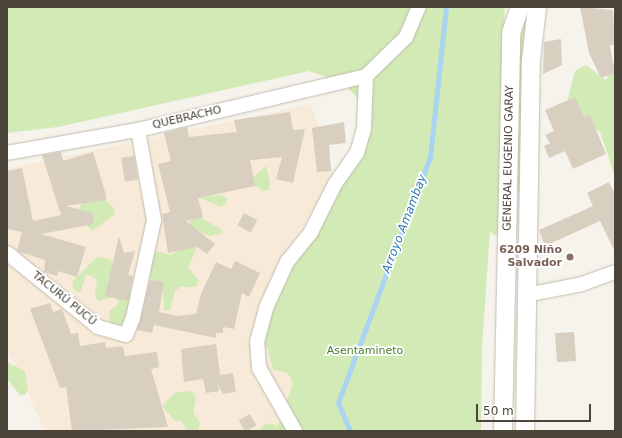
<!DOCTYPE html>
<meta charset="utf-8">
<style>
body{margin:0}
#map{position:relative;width:622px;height:438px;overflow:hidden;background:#f6f3ec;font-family:"DejaVu Sans",sans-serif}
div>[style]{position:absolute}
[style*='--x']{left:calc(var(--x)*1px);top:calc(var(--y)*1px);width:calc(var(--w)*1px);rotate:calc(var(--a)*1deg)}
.commercial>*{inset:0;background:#f7ead8}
.green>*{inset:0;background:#d2eab5}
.stream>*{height:4.5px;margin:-2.25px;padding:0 2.25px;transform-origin:2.25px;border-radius:2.25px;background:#a9d4f2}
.building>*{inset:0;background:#d8cfc1;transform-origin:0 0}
.roads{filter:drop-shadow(0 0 1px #c2bbae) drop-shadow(0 0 1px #c2bbae)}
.minor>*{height:14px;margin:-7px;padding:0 7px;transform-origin:7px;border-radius:7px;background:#fff}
.tertiary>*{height:18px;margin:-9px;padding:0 9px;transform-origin:9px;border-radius:9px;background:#fff}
.dots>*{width:11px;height:11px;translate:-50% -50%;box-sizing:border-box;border:2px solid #fff;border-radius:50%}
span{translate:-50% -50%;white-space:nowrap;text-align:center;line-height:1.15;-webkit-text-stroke:3.5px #fff;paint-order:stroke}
.street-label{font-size:11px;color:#4b4439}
.education-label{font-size:11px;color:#785e54;font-weight:700}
.right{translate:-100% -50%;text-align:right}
.park-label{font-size:11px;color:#4a7f2a}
.water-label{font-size:12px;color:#2e7ab2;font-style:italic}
.frame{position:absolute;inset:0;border:8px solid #4b4439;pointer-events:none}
.scale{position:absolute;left:476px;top:404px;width:115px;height:18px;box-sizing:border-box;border:2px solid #4b4439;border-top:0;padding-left:5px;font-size:12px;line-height:14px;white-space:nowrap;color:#4b4439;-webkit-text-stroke:3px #fff;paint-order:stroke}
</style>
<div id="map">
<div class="commercial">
<i style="clip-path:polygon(311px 104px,334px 176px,273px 277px,323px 431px,45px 431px,7px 349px,7px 169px)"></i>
</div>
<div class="green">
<i style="clip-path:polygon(7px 7px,505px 7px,503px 41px,518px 16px,527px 25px,539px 158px,529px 182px,511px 200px,503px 226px,495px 236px,490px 231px,482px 346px,481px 431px,258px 431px,266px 423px,278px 426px,293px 384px,288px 373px,273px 370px,268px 348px,262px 344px,255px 319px,264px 294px,359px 157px,361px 102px,343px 83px,309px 71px,58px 127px,7px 133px)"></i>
<i style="clip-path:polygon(615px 61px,615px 177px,600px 132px,569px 104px,568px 98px,575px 71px,586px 65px,606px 80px)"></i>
<i style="clip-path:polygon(266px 166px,270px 184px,269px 190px,263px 191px,253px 184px,253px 177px)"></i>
<i style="clip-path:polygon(221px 195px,227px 198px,226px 204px,221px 207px,198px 197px)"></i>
<i style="clip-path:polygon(101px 197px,114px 208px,115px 214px,92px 231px,78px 216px,78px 209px,83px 203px)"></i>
<i style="clip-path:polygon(199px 217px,221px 229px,222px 234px,209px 236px,189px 225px,190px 220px)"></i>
<i style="clip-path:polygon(192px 243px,196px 250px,188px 267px,199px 281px,196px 287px,180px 287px,175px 291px,170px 310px,164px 311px,163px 289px,148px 276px,152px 250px,171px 255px)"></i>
<i style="clip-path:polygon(97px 257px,110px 259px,133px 293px,122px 325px,110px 324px,109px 311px,119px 303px,115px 297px,98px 301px,95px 294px,97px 280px,92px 276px,86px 275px,80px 293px,74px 290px,72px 282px)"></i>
<i style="clip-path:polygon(7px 362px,25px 371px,28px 389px,25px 395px,20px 395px,7px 379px)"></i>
<i style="clip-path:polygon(188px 391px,194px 393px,196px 399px,193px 412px,200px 423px,198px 431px,187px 431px,181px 421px,175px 421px,162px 406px,175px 393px)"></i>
</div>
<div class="stream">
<i style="--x:350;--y:431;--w:30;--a:-113"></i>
<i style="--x:338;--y:403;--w:263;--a:-69.5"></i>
<i style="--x:430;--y:157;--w:151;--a:-83.9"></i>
</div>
<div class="building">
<i style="clip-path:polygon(580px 7px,613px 10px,615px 44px,610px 46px,615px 73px,601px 78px,589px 53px)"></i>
<i style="clip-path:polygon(561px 39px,562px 65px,543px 74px,544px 42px)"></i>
<i style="clip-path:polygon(575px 97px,584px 118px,590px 115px,606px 154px,573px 169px,565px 151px,549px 158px,544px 146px,550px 143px,545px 135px,554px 131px,545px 110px)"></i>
<i style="clip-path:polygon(290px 112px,293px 130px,305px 129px,293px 183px,276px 179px,282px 157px,250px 160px,255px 186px,198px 198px,203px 217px,186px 221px,215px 244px,207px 254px,198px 247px,168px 253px,162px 214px,170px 212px,158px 164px,171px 161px,164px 133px,187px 127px,189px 137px,237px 132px,234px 120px)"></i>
<i style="clip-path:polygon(344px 122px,346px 143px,329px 145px,331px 171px,317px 172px,312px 128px)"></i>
<i style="clip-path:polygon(61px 152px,63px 161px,93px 152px,106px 195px,106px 200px,66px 206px,92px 213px,94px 224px,41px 234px,86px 247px,77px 277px,58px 271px,57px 276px,44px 272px,45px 260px,17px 251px,22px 232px,7px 229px,7px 171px,22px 168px,33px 221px,61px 215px,42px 155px)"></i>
<i style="left:134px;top:156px;width:24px;height:13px;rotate:81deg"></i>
<i style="clip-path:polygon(609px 182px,615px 195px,615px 252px,600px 221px,545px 246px,539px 230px,593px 206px,587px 193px)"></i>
<i style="left:244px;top:213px;width:15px;height:14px;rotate:28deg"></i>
<i style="clip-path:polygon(119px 236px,124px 253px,135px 251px,128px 275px,133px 276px,128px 301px,105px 296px)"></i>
<i style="clip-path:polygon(235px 261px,260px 273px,249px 297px,242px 293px,234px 329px,223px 327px,223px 333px,216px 333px,216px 338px,154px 325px,152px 333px,137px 330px,150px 280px,164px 282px,159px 312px,177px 316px,196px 314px,201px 294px,216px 262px,231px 269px)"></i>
<i style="clip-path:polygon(50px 303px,53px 312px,62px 309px,71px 334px,78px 333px,80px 346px,105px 342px,106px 348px,123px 346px,125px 356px,157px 352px,159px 367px,151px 369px,168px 427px,72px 431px,66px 387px,60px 388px,30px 309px)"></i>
<i style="left:574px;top:332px;width:29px;height:19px;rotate:86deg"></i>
<i style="clip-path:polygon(216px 344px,220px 375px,233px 373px,236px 392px,223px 394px,218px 384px,219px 391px,206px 393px,203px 379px,184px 382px,181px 349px)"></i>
<i style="left:250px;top:414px;width:13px;height:13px;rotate:61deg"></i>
</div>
<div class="roads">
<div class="minor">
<i style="--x:7;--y:153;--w:133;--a:-10"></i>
<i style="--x:138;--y:130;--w:234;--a:-13.3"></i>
<i style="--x:7;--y:253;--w:117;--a:39.1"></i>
<i style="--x:98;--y:327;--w:29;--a:16"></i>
<i style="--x:126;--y:335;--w:18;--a:-68"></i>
<i style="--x:133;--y:318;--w:100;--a:-77.9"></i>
<i style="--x:154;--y:220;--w:91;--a:-100.1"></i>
<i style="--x:526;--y:295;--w:57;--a:-11.1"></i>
<i style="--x:582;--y:284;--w:35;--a:-20"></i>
<i style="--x:295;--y:431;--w:73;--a:-119.7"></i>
<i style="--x:259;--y:368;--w:26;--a:-94"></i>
<i style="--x:257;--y:342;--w:35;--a:-75"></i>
<i style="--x:266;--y:308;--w:51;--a:-65.5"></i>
<i style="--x:287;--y:262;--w:38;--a:-51"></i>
<i style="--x:311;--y:232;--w:54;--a:-63.4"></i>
<i style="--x:335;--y:184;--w:38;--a:-55"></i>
<i style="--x:357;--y:153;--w:25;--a:-74"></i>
<i style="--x:364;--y:129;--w:53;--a:-87.8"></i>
<i style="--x:366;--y:76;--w:56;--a:-44.3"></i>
<i style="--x:406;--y:37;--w:33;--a:-67"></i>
</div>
<div class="tertiary">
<i style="--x:503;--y:431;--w:398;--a:-88.8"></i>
<i style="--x:511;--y:33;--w:28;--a:-71"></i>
<i style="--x:525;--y:431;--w:371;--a:-89.1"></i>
<i style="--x:531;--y:60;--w:53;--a:-83.5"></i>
</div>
</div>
<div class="dots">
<i style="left:570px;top:257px;background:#8d6e63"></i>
</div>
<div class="street-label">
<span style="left:187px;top:118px;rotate:-13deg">QUEBRACHO</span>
<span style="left:509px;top:158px;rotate:-89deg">GENERAL EUGENIO GARAY</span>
<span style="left:64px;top:299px;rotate:39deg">TACURÚ PUCÚ</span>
</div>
<div class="education-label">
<span class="right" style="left:562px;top:257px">6209 Niño<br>Salvador</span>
</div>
<div class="park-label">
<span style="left:365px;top:351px">Asentamineto</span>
</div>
<div class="water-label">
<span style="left:405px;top:224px;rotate:-69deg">Arroyo Amambay</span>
</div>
<div class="frame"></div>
<div class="scale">50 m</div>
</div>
